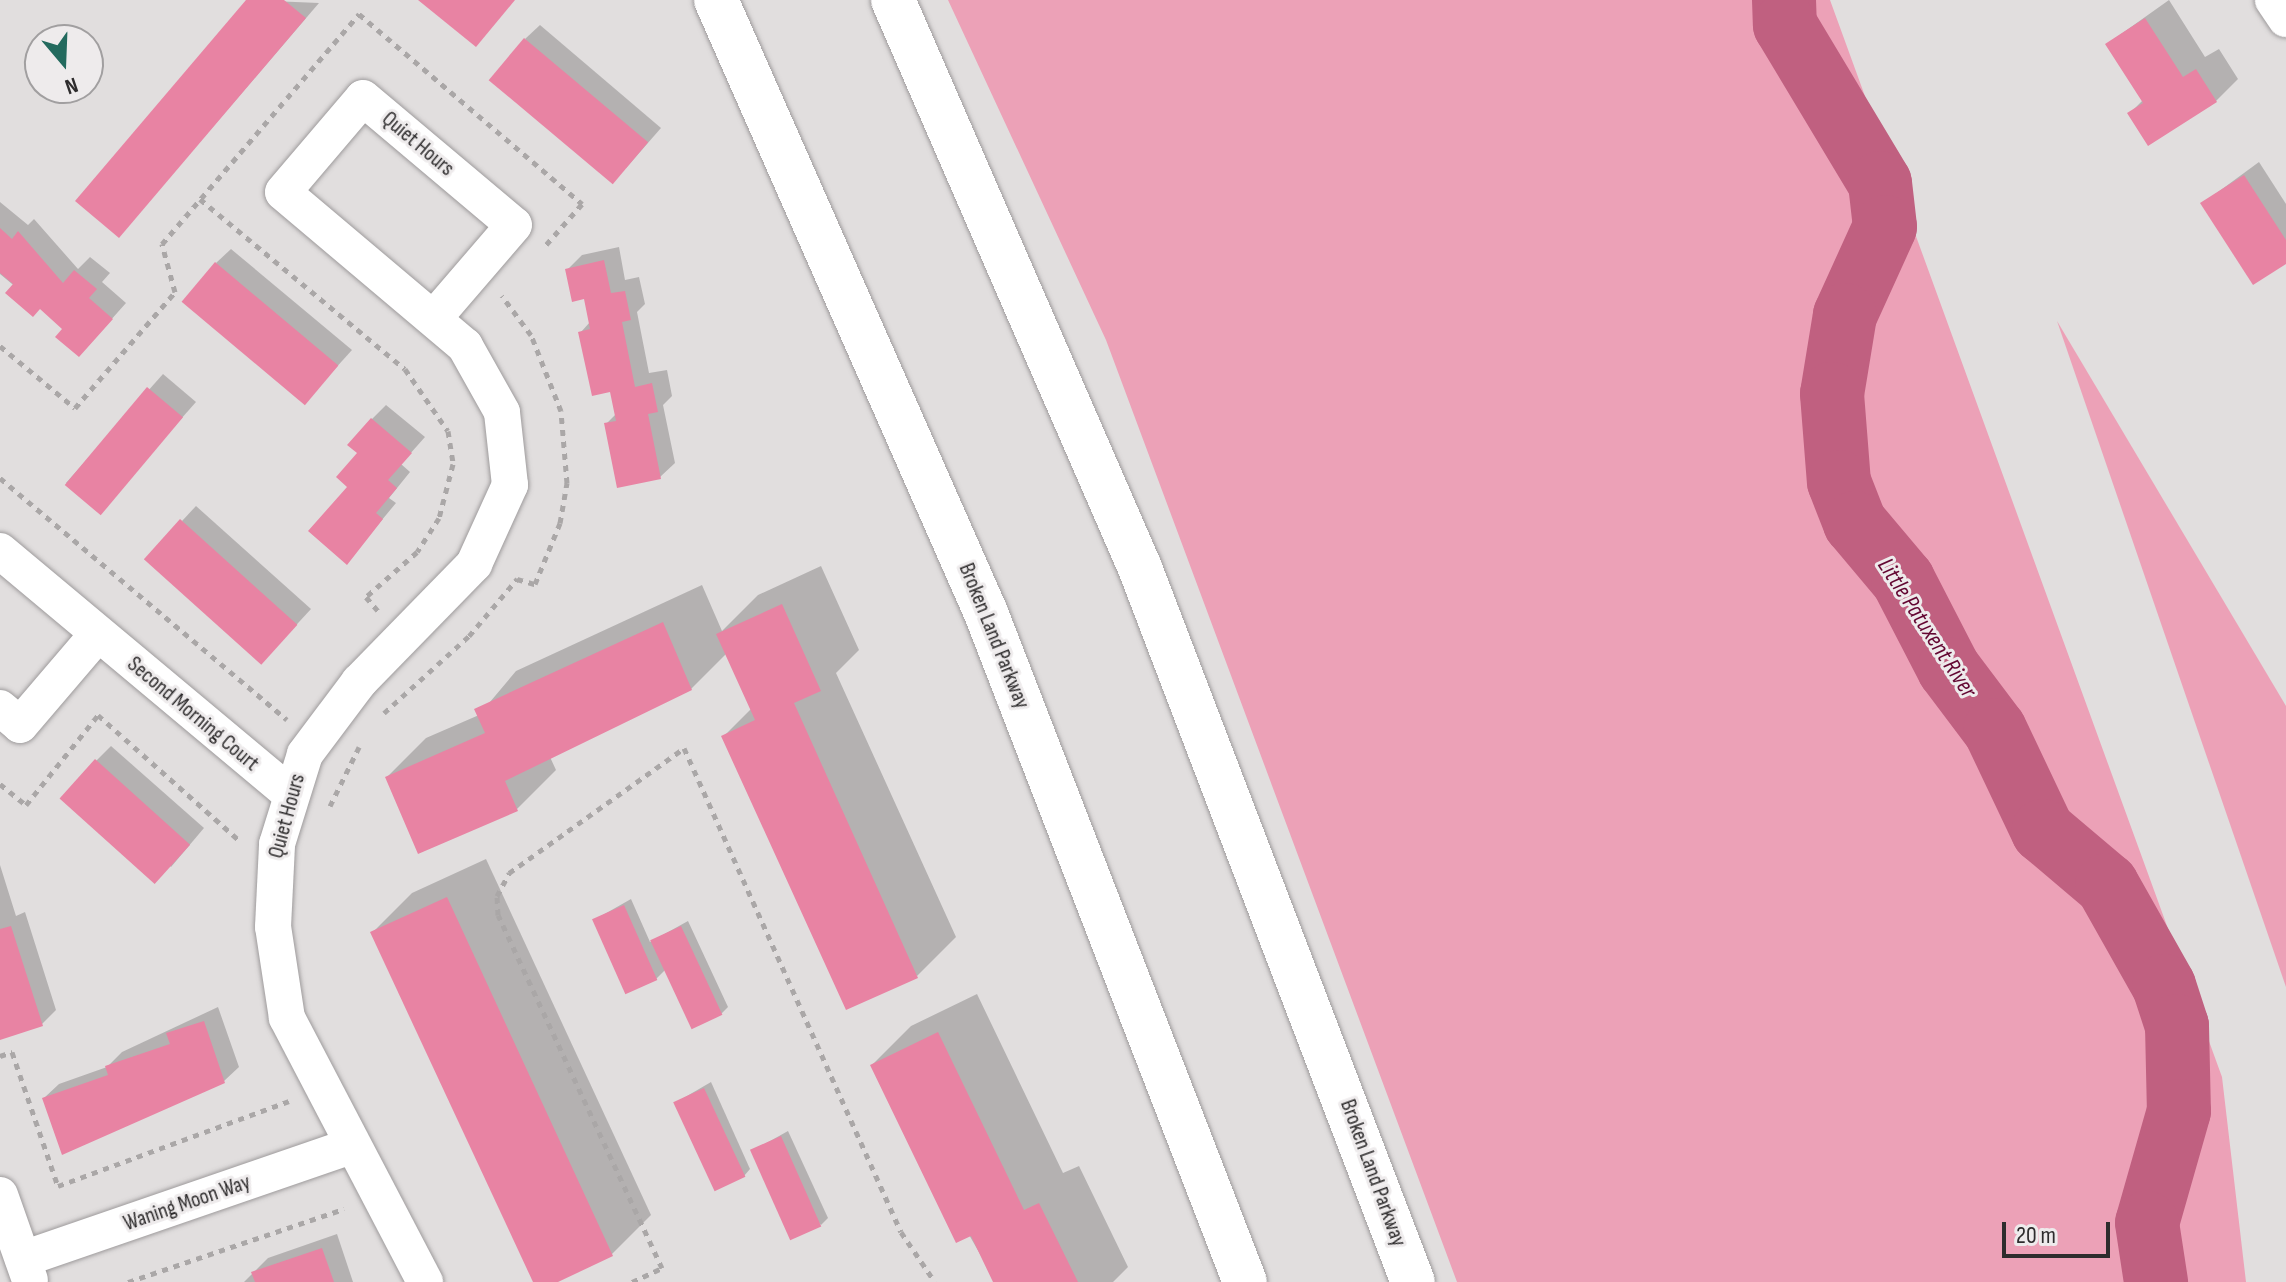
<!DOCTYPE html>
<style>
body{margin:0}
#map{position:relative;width:2286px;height:1282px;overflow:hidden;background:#e1dede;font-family:"Sofia Sans Condensed",sans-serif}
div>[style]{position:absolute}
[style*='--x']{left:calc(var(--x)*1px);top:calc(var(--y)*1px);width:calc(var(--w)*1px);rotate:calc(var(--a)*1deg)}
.green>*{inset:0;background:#eca1b7}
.shadow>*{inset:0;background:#0003}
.river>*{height:64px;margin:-32px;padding:0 32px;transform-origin:32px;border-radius:32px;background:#c06080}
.building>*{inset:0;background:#e883a3;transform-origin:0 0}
.path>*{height:5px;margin-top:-2.5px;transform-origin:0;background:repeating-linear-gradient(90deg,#aaa7a7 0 6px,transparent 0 12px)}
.roads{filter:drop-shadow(0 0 2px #9e9b9c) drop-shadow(0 0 2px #9e9b9c)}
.street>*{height:36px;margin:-18px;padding:0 18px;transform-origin:18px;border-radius:18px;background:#fff}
.primary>*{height:44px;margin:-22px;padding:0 22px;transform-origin:22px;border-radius:22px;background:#fff}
span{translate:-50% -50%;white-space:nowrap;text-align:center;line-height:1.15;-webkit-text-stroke:6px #eeebec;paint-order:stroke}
.street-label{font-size:22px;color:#2e2c2d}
.water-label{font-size:24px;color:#630632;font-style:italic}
.north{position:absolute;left:24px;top:24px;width:80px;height:80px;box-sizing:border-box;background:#eeebec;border:2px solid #a19fa0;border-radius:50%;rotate:161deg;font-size:22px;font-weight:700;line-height:32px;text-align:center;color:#2e2c2d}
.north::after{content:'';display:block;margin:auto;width:28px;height:36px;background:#236a5e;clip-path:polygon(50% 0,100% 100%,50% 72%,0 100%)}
.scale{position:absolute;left:2002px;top:1222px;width:108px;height:36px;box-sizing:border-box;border:4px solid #2e2c2d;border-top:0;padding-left:10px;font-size:24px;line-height:28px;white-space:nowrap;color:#2e2c2d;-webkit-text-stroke:6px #eeebec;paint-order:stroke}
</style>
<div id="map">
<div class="green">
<i style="clip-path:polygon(948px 0,1830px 0,2222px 1077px,2246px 1282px,1457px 1282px,1106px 340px)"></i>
<i style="clip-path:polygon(2057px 321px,2286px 706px,2286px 987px)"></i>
</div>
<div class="shadow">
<i style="clip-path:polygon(248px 0,319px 3px,119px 236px)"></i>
<i style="clip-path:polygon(2169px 0,2205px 57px,2219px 49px,2238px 79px,2216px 101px,2130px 113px,2143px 100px,2107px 44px)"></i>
<i style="clip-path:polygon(540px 25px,661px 128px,626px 168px,525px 39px)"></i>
<i style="clip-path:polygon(2259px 162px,2286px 204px,2286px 262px,2203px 203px)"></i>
<i style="clip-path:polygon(0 202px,28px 225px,34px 219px,78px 269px,90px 257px,110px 273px,102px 282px,126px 303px,93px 340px,65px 328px,0 274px)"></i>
<i style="clip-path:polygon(619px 247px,625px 280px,639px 277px,645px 304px,637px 312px,649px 373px,667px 370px,672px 396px,663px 405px,675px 463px,660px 477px,606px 424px,616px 414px,612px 390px,581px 332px,590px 322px,585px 297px,567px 270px,582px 255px)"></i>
<i style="clip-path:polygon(231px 249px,352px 350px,305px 402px,216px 263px)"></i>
<i style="clip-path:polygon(163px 374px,196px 402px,112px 497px,66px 483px)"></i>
<i style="clip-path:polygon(386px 405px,425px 437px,401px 464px,410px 472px,389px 498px,396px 503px,347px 562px,350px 487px,372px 419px)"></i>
<i style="clip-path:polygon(196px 506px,311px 609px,276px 647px,182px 521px)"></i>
<i style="clip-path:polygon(821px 566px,859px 650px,836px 673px,956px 937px,917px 976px,724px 736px,752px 708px,727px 653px,691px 689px,550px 757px,556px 770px,517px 809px,387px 777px,426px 738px,479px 715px,516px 671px,702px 585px,722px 631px,758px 595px)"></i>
<i style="clip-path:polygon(111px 746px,204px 828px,171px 867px,96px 761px)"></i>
<i style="clip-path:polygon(486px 859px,651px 1215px,612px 1254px,553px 1282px,535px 1282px,373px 932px,412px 893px)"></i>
<i style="clip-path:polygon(0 865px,16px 916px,25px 912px,56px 1010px,42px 1024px,0 1038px)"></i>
<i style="clip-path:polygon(631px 899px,650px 942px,688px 921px,728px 1007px,721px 1014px,665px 970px,656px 979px,594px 920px)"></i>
<i style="clip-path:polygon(977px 994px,1063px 1173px,1079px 1166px,1128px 1267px,1113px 1282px,996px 1282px,872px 1065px,911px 1026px)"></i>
<i style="clip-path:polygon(218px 1007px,239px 1067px,224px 1081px,63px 1152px,44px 1098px,59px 1084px,107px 1067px,122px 1052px)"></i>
<i style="clip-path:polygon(711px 1082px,750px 1169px,744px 1176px,675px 1103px)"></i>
<i style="clip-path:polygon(788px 1131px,828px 1218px,821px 1225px,752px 1151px)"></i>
<i style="clip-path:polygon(337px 1234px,353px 1282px,244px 1282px,268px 1258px)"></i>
</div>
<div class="river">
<i style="--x:1784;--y:0;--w:25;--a:88"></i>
<i style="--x:1785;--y:25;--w:184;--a:59"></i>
<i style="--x:1880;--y:183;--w:44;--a:83.5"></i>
<i style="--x:1885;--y:227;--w:97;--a:114.4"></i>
<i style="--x:1845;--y:315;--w:80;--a:99.3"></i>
<i style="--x:1832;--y:394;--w:88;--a:85.5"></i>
<i style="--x:1839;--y:482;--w:44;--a:68.7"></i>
<i style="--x:1855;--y:523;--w:75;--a:49.9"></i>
<i style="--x:1903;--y:580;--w:100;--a:62.7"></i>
<i style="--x:1949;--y:669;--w:76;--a:53"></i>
<i style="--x:1995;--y:730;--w:112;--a:64.6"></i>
<i style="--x:2043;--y:831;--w:84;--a:40.2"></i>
<i style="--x:2107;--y:885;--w:116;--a:60.6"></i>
<i style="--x:2164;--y:986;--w:42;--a:72"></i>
<i style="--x:2177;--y:1026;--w:85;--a:88.7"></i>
<i style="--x:2179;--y:1111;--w:116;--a:105.9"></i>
<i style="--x:2147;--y:1223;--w:60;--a:81.3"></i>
</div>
<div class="building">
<i style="clip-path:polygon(246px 0,284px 0,306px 18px,119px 238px,75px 201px)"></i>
<i style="clip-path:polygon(418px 0,515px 0,476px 47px)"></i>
<i style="clip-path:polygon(2145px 18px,2183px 77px,2196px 69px,2217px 102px,2148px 146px,2127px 113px,2143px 103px,2105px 44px)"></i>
<i style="left:524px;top:38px;width:162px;height:55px;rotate:40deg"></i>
<i style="clip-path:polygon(2244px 175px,2286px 240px,2286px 264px,2253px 285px,2200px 203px)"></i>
<i style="clip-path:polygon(0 228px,12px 239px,18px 231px,63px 283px,74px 270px,97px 289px,89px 298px,113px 319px,79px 357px,55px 337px,62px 329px,40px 309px,33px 317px,5px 293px,13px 284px,0 273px)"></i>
<i style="clip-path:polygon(604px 260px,611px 293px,625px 291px,631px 320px,622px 322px,635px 387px,652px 383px,658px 412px,648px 414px,661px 479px,617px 488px,604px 423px,616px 421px,610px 392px,592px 396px,578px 332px,590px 329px,584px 299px,572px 302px,565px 269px)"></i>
<i style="left:215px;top:262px;width:161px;height:52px;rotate:40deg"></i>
<i style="left:147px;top:387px;width:47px;height:128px;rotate:40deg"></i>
<i style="clip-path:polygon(371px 418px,412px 453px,388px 480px,397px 488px,376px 513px,383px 519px,347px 565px,308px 531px,347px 487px,336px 477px,357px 453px,347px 445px)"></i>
<i style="left:180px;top:519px;width:158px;height:54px;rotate:42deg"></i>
<i style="clip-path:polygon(782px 604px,821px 691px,794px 703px,918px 978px,846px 1010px,721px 736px,755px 720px,716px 634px)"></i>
<i style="clip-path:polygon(663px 622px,692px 690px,505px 781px,518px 811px,418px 854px,385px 777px,485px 733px,474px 709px)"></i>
<i style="left:95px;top:759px;width:128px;height:53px;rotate:42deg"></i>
<i style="clip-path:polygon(447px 897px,613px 1256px,558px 1282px,533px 1282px,370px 932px)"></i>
<i style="left:624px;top:905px;width:82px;height:35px;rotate:66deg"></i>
<i style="clip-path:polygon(11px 926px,43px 1026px,0 1040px,0 929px)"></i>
<i style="left:681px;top:926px;width:98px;height:34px;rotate:65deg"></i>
<i style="clip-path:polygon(204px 1021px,225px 1083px,62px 1155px,42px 1098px,108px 1075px,105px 1066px,170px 1044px,166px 1033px)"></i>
<i style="clip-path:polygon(938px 1032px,1024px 1210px,1039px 1203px,1078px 1282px,993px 1282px,971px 1236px,956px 1243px,870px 1065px)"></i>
<i style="left:704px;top:1088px;width:98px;height:34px;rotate:65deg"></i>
<i style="left:781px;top:1136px;width:99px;height:34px;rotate:66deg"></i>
<i style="clip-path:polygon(322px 1248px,334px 1282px,255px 1282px,251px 1272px)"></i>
</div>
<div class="path">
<i style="--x:200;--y:199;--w:266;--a:39.7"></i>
<i style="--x:405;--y:369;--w:75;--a:55.3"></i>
<i style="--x:448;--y:431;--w:33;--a:81"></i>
<i style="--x:453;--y:464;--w:56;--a:104.5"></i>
<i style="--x:439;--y:518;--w:40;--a:122.9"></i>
<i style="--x:417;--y:552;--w:68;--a:138.6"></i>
<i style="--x:366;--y:597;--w:18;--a:49"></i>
<i style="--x:0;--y:346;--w:97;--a:39.6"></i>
<i style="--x:75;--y:408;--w:153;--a:-49.2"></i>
<i style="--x:175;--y:292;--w:50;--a:-105.2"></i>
<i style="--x:162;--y:244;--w:303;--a:-49.4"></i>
<i style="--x:359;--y:14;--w:293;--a:40.4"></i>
<i style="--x:582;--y:204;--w:56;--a:131.4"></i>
<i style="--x:0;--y:478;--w:375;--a:40.1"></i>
<i style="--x:384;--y:713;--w:115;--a:-42.2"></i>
<i style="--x:469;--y:636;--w:75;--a:-49.9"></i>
<i style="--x:517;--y:579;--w:19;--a:16"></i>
<i style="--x:535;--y:584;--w:66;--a:-67.7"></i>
<i style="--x:560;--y:523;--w:41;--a:-80.1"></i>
<i style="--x:567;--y:483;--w:72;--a:-94.8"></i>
<i style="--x:561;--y:411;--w:82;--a:-111.5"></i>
<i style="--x:531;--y:335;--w:49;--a:-126.6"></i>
<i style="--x:0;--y:784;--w:33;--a:39"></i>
<i style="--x:26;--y:805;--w:115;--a:-51.3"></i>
<i style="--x:98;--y:715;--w:188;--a:41.6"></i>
<i style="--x:330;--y:806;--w:66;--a:-63.8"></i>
<i style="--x:0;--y:1056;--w:13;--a:-18"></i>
<i style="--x:12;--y:1052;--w:142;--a:71.1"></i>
<i style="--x:58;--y:1186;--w:246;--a:-20.2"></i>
<i style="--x:128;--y:1282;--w:228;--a:-18.7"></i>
<i style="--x:632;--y:1282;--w:33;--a:-25"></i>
<i style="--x:662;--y:1268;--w:389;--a:-114.9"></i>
<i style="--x:498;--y:915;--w:19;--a:-93"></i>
<i style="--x:497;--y:896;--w:26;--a:-62"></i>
<i style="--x:509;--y:873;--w:215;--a:-35.5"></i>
<i style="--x:684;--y:748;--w:530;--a:65.85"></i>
<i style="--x:901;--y:1232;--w:60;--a:55.8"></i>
</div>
<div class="roads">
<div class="street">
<i style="--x:2273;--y:0;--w:23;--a:56"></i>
<i style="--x:0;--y:551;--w:377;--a:39.9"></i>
<i style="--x:0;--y:708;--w:26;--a:40"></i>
<i style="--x:20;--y:725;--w:118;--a:-49.5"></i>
<i style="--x:0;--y:1195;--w:90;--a:70.6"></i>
<i style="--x:23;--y:1259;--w:347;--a:-19"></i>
<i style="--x:425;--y:1282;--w:298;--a:-117.6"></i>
<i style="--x:287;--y:1018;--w:92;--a:-98.7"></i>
<i style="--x:273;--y:927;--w:83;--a:-87.2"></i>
<i style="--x:277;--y:844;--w:94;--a:-72.7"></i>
<i style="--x:305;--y:754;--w:90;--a:-53.1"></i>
<i style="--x:359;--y:682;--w:165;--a:-45.7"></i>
<i style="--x:474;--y:564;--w:87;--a:-65.5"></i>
<i style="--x:510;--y:485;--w:73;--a:-96.3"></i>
<i style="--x:502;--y:412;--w:76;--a:-119.3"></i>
<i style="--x:465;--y:346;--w:238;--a:-139.8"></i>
<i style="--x:283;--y:192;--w:123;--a:-49.6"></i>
<i style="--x:363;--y:98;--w:197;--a:40.1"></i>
<i style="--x:514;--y:225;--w:123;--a:130.7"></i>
</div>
<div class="primary">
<i style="--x:716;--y:0;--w:670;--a:66.23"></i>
<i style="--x:986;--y:613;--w:717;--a:68.84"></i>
<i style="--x:893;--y:0;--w:619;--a:66.5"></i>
<i style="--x:1140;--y:568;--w:764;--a:69.08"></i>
</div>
</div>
<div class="street-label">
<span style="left:418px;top:144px;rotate:40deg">Quiet Hours</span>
<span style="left:994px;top:636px;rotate:68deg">Broken Land Parkway</span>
<span style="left:193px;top:714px;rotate:40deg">Second Morning Court</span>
<span style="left:287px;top:816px;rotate:-75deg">Quiet Hours</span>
<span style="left:1373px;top:1173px;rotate:70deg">Broken Land Parkway</span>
<span style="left:187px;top:1203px;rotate:-19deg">Waning Moon Way</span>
</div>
<div class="water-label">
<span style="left:1927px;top:628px;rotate:57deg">Little Patuxent River</span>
</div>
<div class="north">N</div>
<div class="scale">20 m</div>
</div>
